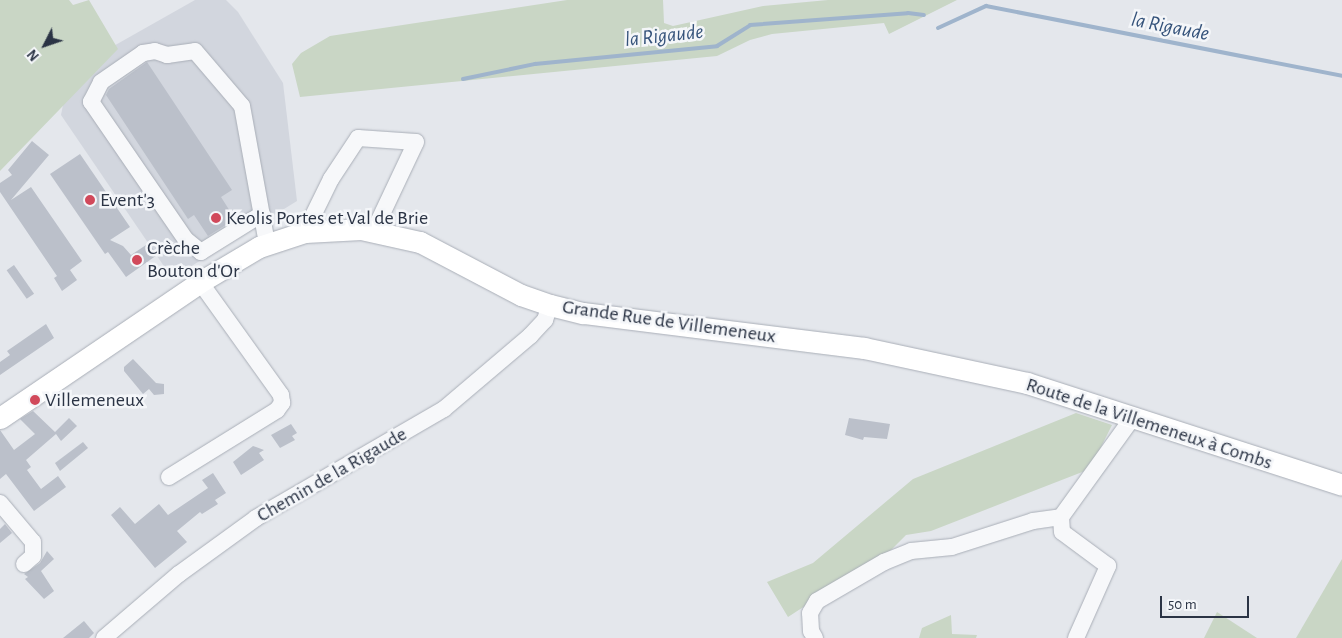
<!DOCTYPE html>
<meta charset="utf-8">
<style>
body{margin:0}
#map{position:relative;width:1342px;height:638px;overflow:hidden;background:#e4e7ec;font-family:"Alegreya Sans",sans-serif}
div>[style]{position:absolute}
[style*='--x']{left:calc(var(--x)*1px);top:calc(var(--y)*1px);width:calc(var(--w)*1px);rotate:calc(var(--a)*1deg)}
.built>*{inset:0;background:#d2d6de}
.green>*{inset:0;background:#c9d6c5}
.stream>*{height:4px;margin:-2px;padding:0 2px;transform-origin:2px;border-radius:2px;background:#9fb4cc}
.building>*{inset:0;background:#bbc0ca;transform-origin:0 0}
.roads{filter:drop-shadow(0 0 1px #a9aeb7) drop-shadow(0 0 1px #a9aeb7)}
.minor>*{height:16px;margin:-8px;padding:0 8px;transform-origin:8px;border-radius:8px;background:#f7f8fa}
.major>*{height:21px;margin:-10.5px;padding:0 10.5px;transform-origin:10.5px;border-radius:10.5px;background:#fff}
.dots>*{width:14px;height:14px;translate:-50% -50%;box-sizing:border-box;border:2px solid #f4f6f9;border-radius:50%}
span{translate:-50% -50%;white-space:nowrap;text-align:center;line-height:1.15;-webkit-text-stroke:5px #f4f6f9;paint-order:stroke}
.poi-label{font-size:20px;color:#2b3445}
.left{translate:0 -50%;text-align:left}
.street-label{font-size:20px;color:#2b3445}
.water-label{font-size:21px;color:#34527a;font-style:italic}
.north{position:absolute;left:20px;top:20px;width:50px;height:50px;-webkit-text-stroke:4px #f4f6f9;paint-order:stroke;rotate:229deg;font-size:14px;font-weight:700;line-height:20px;text-align:center;color:#2b3445}
.north::after{content:'';display:block;margin:auto;width:18px;height:22px;background:#2b3445;clip-path:polygon(50% 0,100% 100%,50% 72%,0 100%)}
.scale{position:absolute;left:1160px;top:596px;width:89px;height:22px;box-sizing:border-box;border:2px solid #2b3445;border-top:0;padding-left:6px;font-size:15px;line-height:18px;white-space:nowrap;color:#2b3445;-webkit-text-stroke:4px #f4f6f9;paint-order:stroke}
</style>
<div id="map">
<div class="built">
<i style="clip-path:polygon(195px 0,226px 0,238px 12px,283px 83px,297px 201px,172px 278px,61px 115px,64px 100px,103px 52px)"></i>
</div>
<div class="green">
<i style="clip-path:polygon(0 0,69px 0,73px 5px,89px 0,118px 49px,0 171px)"></i>
<i style="clip-path:polygon(567px 0,663px 0,664px 23px,673px 26px,763px 6px,828px 0,957px 0,889px 34px,884px 23px,772px 34px,750px 40px,717px 56px,300px 97px,292px 64px,301px 53px,330px 36px)"></i>
<i style="clip-path:polygon(1076px 413px,1112px 425px,1090px 469px,931px 531px,906px 535px,891px 550px,788px 617px,767px 582px,813px 563px,913px 479px)"></i>
<i style="clip-path:polygon(1342px 559px,1342px 638px,1296px 638px)"></i>
<i style="clip-path:polygon(1217px 612px,1257px 638px,1204px 638px)"></i>
<i style="clip-path:polygon(951px 615px,952px 634px,977px 635px,976px 638px,919px 638px,922px 628px)"></i>
</div>
<div class="stream">
<i style="--x:938;--y:28;--w:53;--a:-24.6"></i>
<i style="--x:986;--y:6;--w:363;--a:11.1"></i>
<i style="--x:463;--y:79;--w:74;--a:-11.8"></i>
<i style="--x:535;--y:64;--w:183;--a:-5.6"></i>
<i style="--x:717;--y:46;--w:39;--a:-32"></i>
<i style="--x:750;--y:25;--w:158;--a:-4.3"></i>
<i style="--x:908;--y:13;--w:16;--a:7"></i>
</div>
<div class="building">
<i style="clip-path:polygon(147px 62px,232px 190px,221px 197px,235px 219px,208px 236px,194px 215px,188px 219px,106px 95px,109px 89px)"></i>
<i style="clip-path:polygon(32px 141px,49px 155px,11px 200px,31px 187px,82px 261px,70px 270px,77px 280px,62px 291px,54px 278px,57px 276px,0 192px,0 183px,12px 175px,8px 170px)"></i>
<i style="clip-path:polygon(80px 154px,130px 227px,110px 240px,123px 246px,131px 255px,149px 243px,157px 255px,126px 277px,108px 252px,105px 254px,50px 174px)"></i>
<i style="left:14px;top:265px;width:35px;height:9px;rotate:55deg"></i>
<i style="clip-path:polygon(46px 324px,54px 338px,0 375px,0 362px,10px 355px,7px 351px)"></i>
<i style="clip-path:polygon(133px 359px,156px 383px,164px 384px,164px 394px,154px 395px,149px 389px,143px 394px,124px 371px,124px 367px)"></i>
<i style="clip-path:polygon(33px 411px,55px 432px,69px 418px,77px 426px,61px 441px,56px 434px,26px 460px,31px 467px,27px 470px,41px 489px,58px 476px,66px 487px,34px 511px,6px 474px,0 479px,0 430px,14px 450px,35px 434px,20px 419px)"></i>
<i style="clip-path:polygon(849px 418px,890px 424px,887px 439px,864px 437px,863px 440px,845px 435px)"></i>
<i style="clip-path:polygon(291px 424px,297px 433px,292px 436px,295px 440px,280px 448px,271px 435px)"></i>
<i style="clip-path:polygon(83px 442px,88px 448px,60px 471px,55px 463px)"></i>
<i style="clip-path:polygon(253px 446px,264px 450px,259px 453px,264px 460px,241px 475px,233px 462px)"></i>
<i style="clip-path:polygon(213px 473px,226px 493px,215px 500px,218px 504px,202px 514px,200px 512px,177px 531px,187px 542px,155px 568px,111px 515px,120px 507px,135px 524px,159px 504px,168px 515px,208px 488px,202px 480px)"></i>
<i style="clip-path:polygon(5px 524px,12px 533px,0 543px,0 529px)"></i>
<i style="clip-path:polygon(47px 551px,54px 559px,41px 571px,54px 591px,44px 599px,25px 579px,28px 577px,24px 574px,40px 563px)"></i>
<i style="clip-path:polygon(84px 621px,94px 633px,89px 638px,63px 638px)"></i>
</div>
<div class="roads">
<div class="minor">
<i style="--x:262;--y:214;--w:72;--a:148.1"></i>
<i style="--x:201;--y:252;--w:19;--a:-141"></i>
<i style="--x:186;--y:240;--w:168;--a:-124.5"></i>
<i style="--x:91;--y:102;--w:22;--a:-63"></i>
<i style="--x:101;--y:82;--w:51;--a:-34.6"></i>
<i style="--x:143;--y:53;--w:12;--a:-9"></i>
<i style="--x:155;--y:51;--w:13;--a:18"></i>
<i style="--x:167;--y:55;--w:28;--a:-8"></i>
<i style="--x:195;--y:51;--w:72;--a:49.5"></i>
<i style="--x:242;--y:106;--w:139;--a:79.7"></i>
<i style="--x:305;--y:232;--w:59;--a:-63.9"></i>
<i style="--x:331;--y:179;--w:49;--a:-56.6"></i>
<i style="--x:358;--y:138;--w:58;--a:3.9"></i>
<i style="--x:416;--y:142;--w:98;--a:115.3"></i>
<i style="--x:169;--y:477;--w:127;--a:-31.8"></i>
<i style="--x:277;--y:410;--w:9;--a:-54"></i>
<i style="--x:282;--y:403;--w:8;--a:-97"></i>
<i style="--x:281;--y:395;--w:139;--a:-125.6"></i>
<i style="--x:0;--y:503;--w:51;--a:49.8"></i>
<i style="--x:33;--y:542;--w:14;--a:90"></i>
<i style="--x:33;--y:556;--w:12;--a:138"></i>
<i style="--x:104;--y:638;--w:99;--a:-40.5"></i>
<i style="--x:179;--y:574;--w:95;--a:-36"></i>
<i style="--x:256;--y:518;--w:217;--a:-30.1"></i>
<i style="--x:444;--y:409;--w:113;--a:-40.3"></i>
<i style="--x:530;--y:336;--w:22;--a:-47"></i>
<i style="--x:545;--y:320;--w:16;--a:-72"></i>
<i style="--x:815;--y:638;--w:8;--a:-120"></i>
<i style="--x:811;--y:631;--w:18;--a:-93"></i>
<i style="--x:810;--y:613;--w:14;--a:-60"></i>
<i style="--x:817;--y:601;--w:78;--a:-30.2"></i>
<i style="--x:884;--y:562;--w:29;--a:-22"></i>
<i style="--x:911;--y:551;--w:41;--a:-5.6"></i>
<i style="--x:952;--y:547;--w:85;--a:-17.8"></i>
<i style="--x:1033;--y:521;--w:28;--a:-8"></i>
<i style="--x:1076;--y:638;--w:79;--a:-66"></i>
<i style="--x:1108;--y:566;--w:57;--a:-143.5"></i>
<i style="--x:1062;--y:532;--w:15;--a:-94"></i>
<i style="--x:1061;--y:517;--w:123;--a:-54.2"></i>
</div>
<div class="major">
<i style="--x:0;--y:418;--w:242;--a:-34.2"></i>
<i style="--x:200;--y:282;--w:69;--a:-30.7"></i>
<i style="--x:259;--y:247;--w:48;--a:-18.1"></i>
<i style="--x:305;--y:232;--w:56;--a:-3.1"></i>
<i style="--x:361;--y:229;--w:60;--a:12.4"></i>
<i style="--x:420;--y:242;--w:114;--a:27.7"></i>
<i style="--x:521;--y:295;--w:31;--a:19"></i>
<i style="--x:550;--y:305;--w:34;--a:14"></i>
<i style="--x:583;--y:313;--w:283;--a:7.1"></i>
<i style="--x:864;--y:348;--w:167;--a:12.1"></i>
<i style="--x:1027;--y:383;--w:331;--a:17.9"></i>
</div>
</div>
<div class="dots">
<i style="left:90px;top:200px;background:#d1495b"></i>
<i style="left:216px;top:218px;background:#d1495b"></i>
<i style="left:137px;top:260px;background:#d1495b"></i>
<i style="left:35px;top:400px;background:#d1495b"></i>
</div>
<div class="poi-label">
<span class="left" style="left:100px;top:200px">Event'3</span>
<span class="left" style="left:226px;top:218px">Keolis Portes et Val de Brie</span>
<span class="left" style="left:147px;top:260px">Crèche<br>Bouton d'Or</span>
<span class="left" style="left:45px;top:400px">Villemeneux</span>
</div>
<div class="street-label">
<span style="left:669px;top:322px;rotate:8deg">Grande Rue de Villemeneux</span>
<span style="left:1149px;top:424px;rotate:18deg">Route de la Villemeneux à Combs</span>
<span style="left:332px;top:475px;rotate:-30deg">Chemin de la Rigaude</span>
</div>
<div class="water-label">
<span style="left:1170px;top:27px;rotate:11deg">la Rigaude</span>
<span style="left:664px;top:36px;rotate:-6deg">la Rigaude</span>
</div>
<div class="north">N</div>
<div class="scale">50 m</div>
</div>
